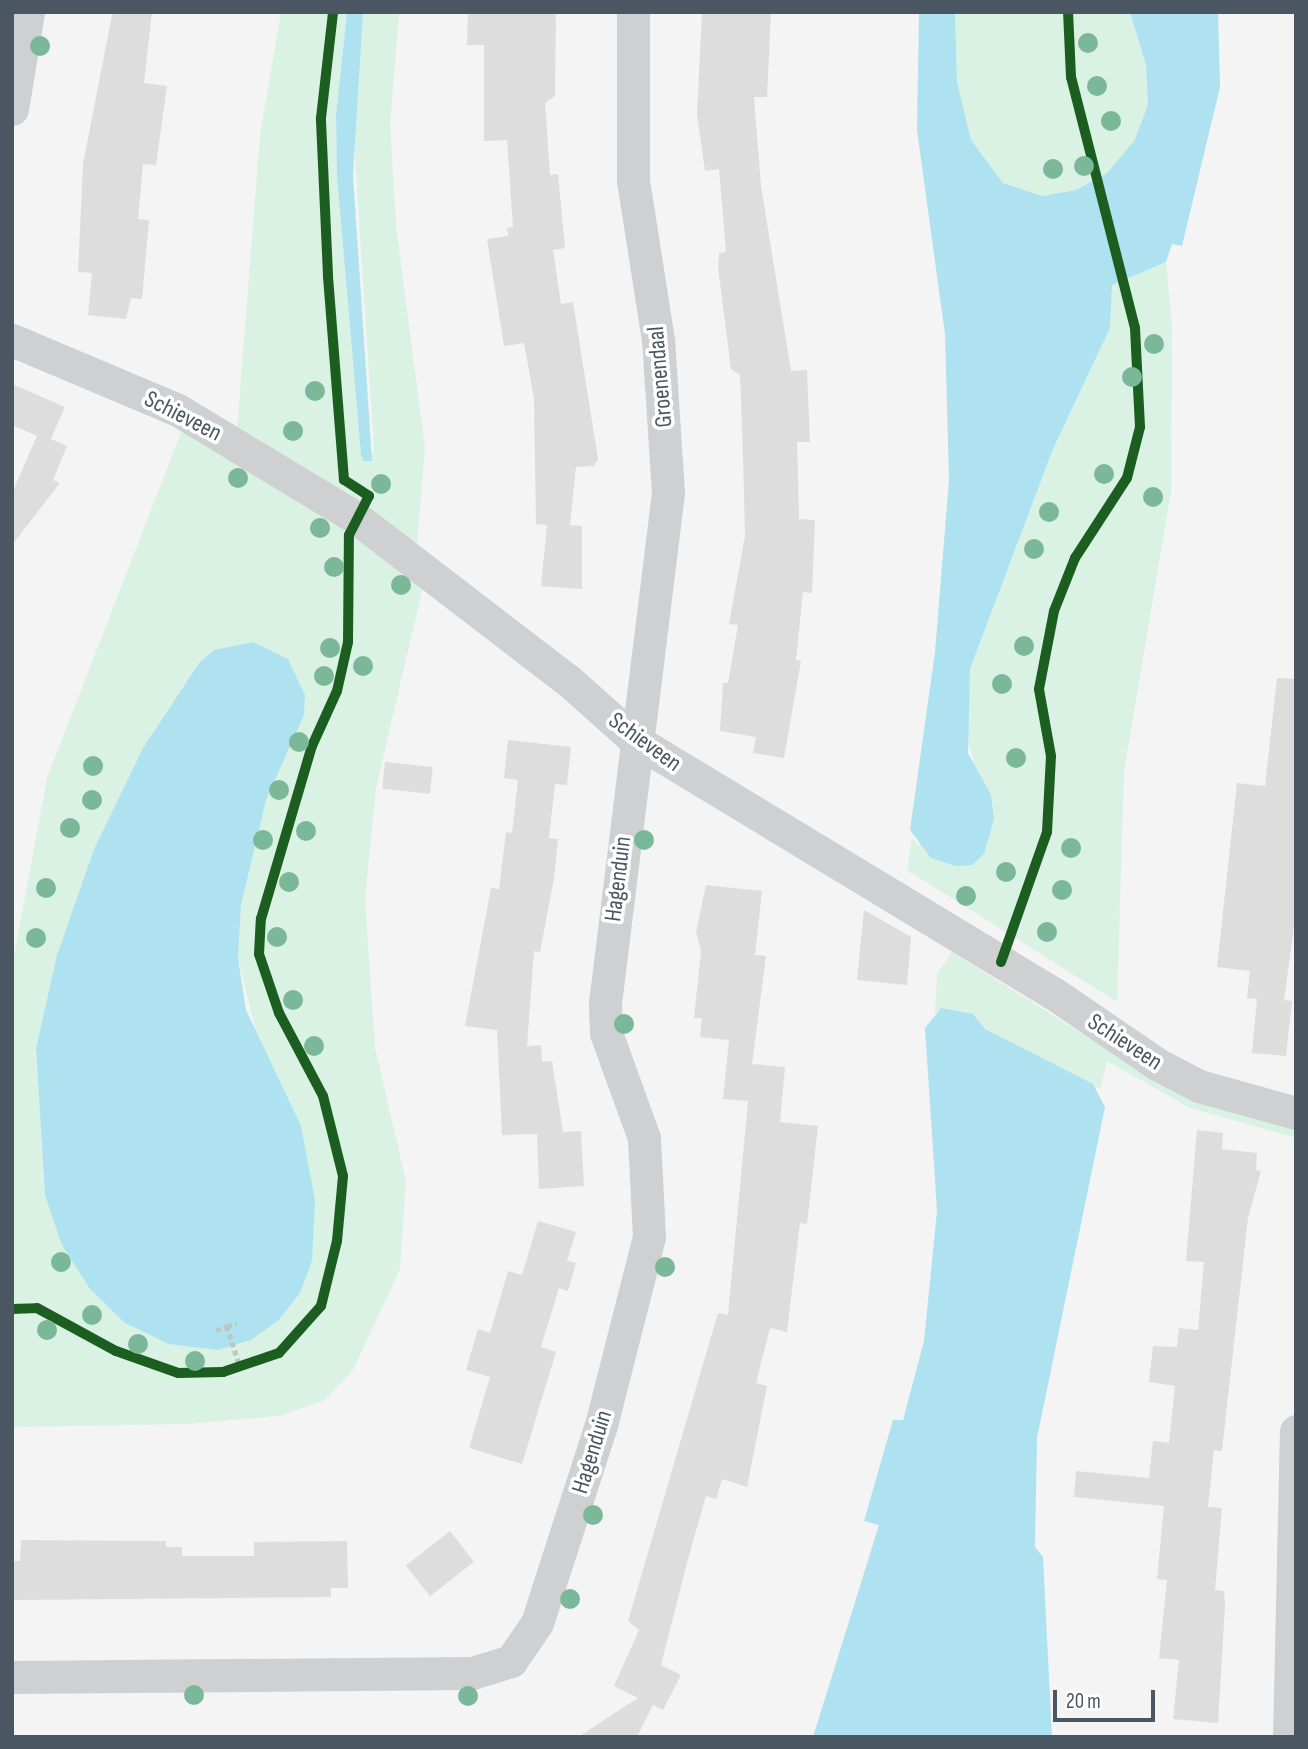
<!DOCTYPE html>
<style>
body{margin:0}
#map{position:relative;width:1308px;height:1749px;overflow:hidden;background:#f4f4f4;font-family:"Sofia Sans Condensed",sans-serif}
div>[style]{position:absolute}
[style*='--x']{left:calc(var(--x)*1px);top:calc(var(--y)*1px);width:calc(var(--w)*1px);rotate:calc(var(--a)*1deg)}
.green>*{inset:0;background:#d9f2e3}
.water>*{inset:0;background:#aee2f0}
.building>*{inset:0;background:#ddddde;transform-origin:0 0}
.path>*{height:4.5px;margin-top:-2.25px;transform-origin:0;background:repeating-linear-gradient(90deg,#bcc7c4 0 5px,transparent 0 8.5px)}
.street>*{height:33px;margin:-16.5px;padding:0 16.5px;transform-origin:16.5px;border-radius:16.5px;background:#ced0d2}
.cycleway>*{height:10px;margin:-5px;padding:0 5px;transform-origin:5px;border-radius:5px;background:#1b5e20}
.trees>*{width:20px;height:20px;margin:-10px;border-radius:50%;background:#7ab899}
span{translate:-50% -50%;white-space:nowrap;text-align:center;line-height:1.15;-webkit-text-stroke:7px #fff;paint-order:stroke}
.street-label{font-size:24px;color:#4a5661}
.frame{position:absolute;inset:0;border:14px solid #4a5661;pointer-events:none}
.scale{position:absolute;left:1053px;top:1690px;width:102px;height:32px;box-sizing:border-box;border:4px solid #4a5661;border-top:0;padding-left:9px;font-size:21px;line-height:24px;white-space:nowrap;color:#4a5661;-webkit-text-stroke:5px #fff;paint-order:stroke}
</style>
<div id="map">
<div class="green">
<i style="clip-path:polygon(281px 12px,347px 12px,336px 115px,337px 176px,363px 461px,374px 450px,352px 113px,363px 12px,399px 12px,390px 124px,396px 226px,425px 448px,417px 543px,237px 430px,260px 135px)"></i>
<i style="clip-path:polygon(955px 12px,1130px 12px,1146px 65px,1148px 105px,1134px 141px,1107px 173px,1076px 190px,1042px 196px,1003px 183px,971px 140px,957px 82px)"></i>
<i style="clip-path:polygon(1166px 262px,1172px 324px,1171px 492px,1124px 771px,1117px 1002px,907px 870px,912px 837px,918px 846px,976px 769px,964px 729px,970px 669px,1053px 449px,1110px 328px,1112px 285px)"></i>
<i style="clip-path:polygon(evenodd,182px 430px,244px 462px,424px 582px,376px 788px,365px 899px,375px 1048px,406px 1181px,400px 1269px,353px 1370px,325px 1400px,279px 1416px,187px 1424px,12px 1427px,12px 967px,47px 778px,182px 430px,199px 663px,304px 715px,266px 800px,241px 905px,238px 958px,312px 1261px,300px 1293px,279px 1320px,45px 1195px,36px 1048px,57px 955px,94px 849px,143px 748px,199px 663px)"></i>
<i style="clip-path:polygon(952px 952px,1158px 1081px,1296px 1124px,1296px 1138px,1190px 1108px,1107px 1061px,1100px 1089px,985px 1029px,935px 1012px,937px 974px)"></i>
</div>
<div class="water">
<i style="clip-path:polygon(347px 12px,363px 12px,353px 175px,372px 461px,363px 461px,361px 454px,337px 176px,336px 115px)"></i>
<i style="clip-path:polygon(919px 12px,955px 12px,957px 82px,971px 140px,1003px 183px,1042px 196px,1076px 190px,1107px 173px,1134px 141px,1148px 105px,1146px 65px,1130px 12px,1218px 12px,1220px 87px,1182px 246px,1172px 244px,1166px 262px,1112px 285px,1110px 328px,1053px 449px,970px 669px,968px 753px,991px 795px,994px 819px,984px 854px,972px 865px,956px 866px,931px 858px,910px 830px,935px 652px,949px 480px,945px 334px,917px 130px)"></i>
<i style="clip-path:polygon(253px 642px,288px 659px,305px 695px,304px 715px,266px 800px,241px 905px,238px 958px,246px 1010px,301px 1126px,315px 1200px,312px 1261px,300px 1293px,279px 1320px,251px 1340px,218px 1350px,169px 1344px,125px 1323px,90px 1289px,62px 1245px,45px 1195px,36px 1048px,57px 955px,94px 849px,143px 748px,199px 663px,214px 650px)"></i>
<i style="clip-path:polygon(941px 1008px,973px 1014px,985px 1029px,1093px 1084px,1105px 1107px,1037px 1438px,1035px 1547px,1043px 1557px,1052px 1737px,813px 1737px,879px 1525px,864px 1521px,893px 1420px,903px 1420px,924px 1341px,937px 1211px,925px 1028px)"></i>
</div>
<div class="building">
<i style="clip-path:polygon(120px 12px,152px 12px,144px 83px,167px 86px,156px 165px,143px 164px,138px 219px,149px 220px,142px 299px,131px 298px,126px 319px,88px 315px,92px 273px,78px 272px,83px 164px,112px 15px)"></i>
<i style="clip-path:polygon(468px 12px,556px 12px,555px 96px,545px 103px,550px 175px,558px 174px,565px 248px,553px 250px,561px 304px,573px 302px,598px 459px,594px 466px,576px 467px,570px 525px,582px 526px,582px 589px,541px 586px,547px 525px,536px 524px,534px 398px,524px 343px,504px 346px,487px 239px,508px 236px,507px 228px,513px 227px,507px 140px,484px 141px,484px 45px,467px 45px)"></i>
<i style="clip-path:polygon(702px 12px,771px 12px,767px 97px,754px 97px,761px 186px,791px 371px,807px 370px,810px 442px,797px 442px,799px 519px,815px 520px,812px 593px,803px 592px,796px 660px,801px 661px,784px 758px,753px 753px,756px 737px,720px 731px,723px 683px,728px 683px,738px 625px,729px 624px,745px 536px,743px 455px,740px 375px,731px 369px,718px 267px,719px 253px,726px 252px,719px 169px,705px 171px,697px 114px)"></i>
<i style="clip-path:polygon(12px 384px,65px 407px,51px 439px,67px 446px,53px 480px,60px 483px,12px 545px,12px 493px,37px 436px,12px 425px)"></i>
<i style="clip-path:polygon(1277px 678px,1296px 679px,1296px 913px,1284px 1000px,1292px 1001px,1286px 1056px,1252px 1053px,1257px 999px,1247px 998px,1250px 971px,1217px 967px,1237px 783px,1265px 786px)"></i>
<i style="clip-path:polygon(508px 740px,571px 747px,567px 785px,555px 784px,549px 838px,558px 839px,554px 878px,540px 952px,534px 951px,527px 1046px,541px 1045px,542px 1062px,552px 1061px,563px 1132px,581px 1131px,584px 1186px,539px 1189px,537px 1134px,502px 1135px,497px 1030px,465px 1026px,491px 888px,499px 889px,506px 832px,512px 833px,518px 780px,504px 778px)"></i>
<i style="left:385px;top:762px;width:48px;height:27px;rotate:6deg"></i>
<i style="clip-path:polygon(706px 885px,762px 891px,755px 955px,766px 956px,752px 1064px,785px 1067px,780px 1122px,818px 1126px,807px 1224px,800px 1223px,787px 1332px,770px 1328px,756px 1383px,767px 1386px,747px 1487px,722px 1479px,716px 1499px,706px 1496px,688px 1559px,661px 1665px,681px 1675px,663px 1710px,653px 1705px,637px 1737px,578px 1737px,638px 1698px,614px 1686px,639px 1630px,628px 1621px,718px 1313px,728px 1315px,748px 1101px,723px 1099px,729px 1040px,700px 1037px,702px 1018px,694px 1018px,701px 951px,696px 932px)"></i>
<i style="clip-path:polygon(864px 910px,911px 937px,907px 985px,857px 980px)"></i>
<i style="clip-path:polygon(1197px 1130px,1223px 1133px,1222px 1149px,1257px 1153px,1256px 1170px,1261px 1171px,1248px 1218px,1222px 1451px,1214px 1450px,1208px 1507px,1222px 1508px,1215px 1590px,1224px 1591px,1225px 1606px,1218px 1723px,1173px 1719px,1179px 1660px,1159px 1658px,1167px 1580px,1157px 1579px,1164px 1506px,1074px 1497px,1076px 1471px,1149px 1478px,1153px 1441px,1169px 1443px,1175px 1386px,1149px 1382px,1153px 1346px,1177px 1347px,1179px 1328px,1198px 1330px,1204px 1262px,1186px 1261px)"></i>
<i style="clip-path:polygon(538px 1221px,576px 1232px,567px 1261px,576px 1263px,568px 1291px,559px 1288px,541px 1347px,556px 1352px,522px 1464px,469px 1448px,490px 1377px,466px 1370px,478px 1329px,490px 1333px,508px 1271px,522px 1275px)"></i>
<i style="left:450px;top:1531px;width:39px;height:56px;rotate:52deg"></i>
<i style="clip-path:polygon(21px 1540px,166px 1541px,166px 1547px,182px 1547px,182px 1556px,254px 1556px,254px 1542px,347px 1541px,348px 1588px,331px 1588px,331px 1597px,12px 1600px,12px 1561px,20px 1561px)"></i>
</div>
<div class="path">
<i style="--x:227;--y:1326;--w:10;--a:-17"></i>
<i style="--x:216;--y:1330;--w:12;--a:-20"></i>
<i style="--x:227;--y:1326;--w:43;--a:72.4"></i>
</div>
<div class="street">
<i style="--x:12;--y:109;--w:98;--a:-80.6"></i>
<i style="--x:12;--y:340;--w:180;--a:22.9"></i>
<i style="--x:178;--y:410;--w:207;--a:31.2"></i>
<i style="--x:355;--y:517;--w:270;--a:37.5"></i>
<i style="--x:569;--y:681;--w:89;--a:41.8"></i>
<i style="--x:635;--y:740;--w:489;--a:31.2"></i>
<i style="--x:1053;--y:993;--w:126;--a:34.3"></i>
<i style="--x:1157;--y:1064;--w:47;--a:27.6"></i>
<i style="--x:1199;--y:1086;--w:101;--a:15.6"></i>
<i style="--x:12;--y:1677;--w:460;--a:-0.5"></i>
<i style="--x:472;--y:1673;--w:41;--a:-17.1"></i>
<i style="--x:511;--y:1661;--w:46;--a:-55.6"></i>
<i style="--x:537;--y:1623;--w:208;--a:-72.1"></i>
<i style="--x:601;--y:1425;--w:194;--a:-75.7"></i>
<i style="--x:649;--y:1237;--w:99;--a:-92.9"></i>
<i style="--x:644;--y:1138;--w:112;--a:-109.9"></i>
<i style="--x:606;--y:1033;--w:30;--a:-92"></i>
<i style="--x:605;--y:1003;--w:514;--a:-82.96"></i>
<i style="--x:668;--y:493;--w:153;--a:-93.7"></i>
<i style="--x:658;--y:340;--w:161;--a:-98.9"></i>
<i style="--x:633;--y:181;--w:169;--a:-90"></i>
<i style="--x:1289;--y:1737;--w:306;--a:-88.7"></i>
</div>
<div class="cycleway">
<i style="--x:1001;--y:962;--w:138;--a:-70.5"></i>
<i style="--x:1047;--y:832;--w:76;--a:-87"></i>
<i style="--x:1051;--y:756;--w:68;--a:-100.2"></i>
<i style="--x:1039;--y:689;--w:79;--a:-79.1"></i>
<i style="--x:1054;--y:611;--w:57;--a:-68.4"></i>
<i style="--x:1075;--y:558;--w:95;--a:-57"></i>
<i style="--x:1127;--y:478;--w:53;--a:-75.7"></i>
<i style="--x:1140;--y:427;--w:99;--a:-92.9"></i>
<i style="--x:1135;--y:328;--w:259;--a:-104.3"></i>
<i style="--x:1071;--y:77;--w:65;--a:-92.6"></i>
<i style="--x:12;--y:1309;--w:25;--a:-2"></i>
<i style="--x:37;--y:1308;--w:90;--a:28.6"></i>
<i style="--x:116;--y:1351;--w:66;--a:19.5"></i>
<i style="--x:178;--y:1373;--w:45;--a:-1.3"></i>
<i style="--x:223;--y:1372;--w:59;--a:-18.7"></i>
<i style="--x:279;--y:1353;--w:63;--a:-48.2"></i>
<i style="--x:321;--y:1306;--w:67;--a:-76.2"></i>
<i style="--x:337;--y:1241;--w:65;--a:-84.7"></i>
<i style="--x:343;--y:1176;--w:82;--a:-104"></i>
<i style="--x:323;--y:1096;--w:94;--a:-117.9"></i>
<i style="--x:279;--y:1013;--w:62;--a:-108.7"></i>
<i style="--x:259;--y:954;--w:35;--a:-87"></i>
<i style="--x:261;--y:919;--w:180;--a:-73.6"></i>
<i style="--x:312;--y:746;--w:60;--a:-65.6"></i>
<i style="--x:337;--y:691;--w:50;--a:-77.3"></i>
<i style="--x:348;--y:642;--w:107;--a:-89.5"></i>
<i style="--x:349;--y:535;--w:44;--a:-62.9"></i>
<i style="--x:369;--y:496;--w:30;--a:-147"></i>
<i style="--x:344;--y:480;--w:206;--a:-94.5"></i>
<i style="--x:328;--y:275;--w:157;--a:-92.6"></i>
<i style="--x:321;--y:118;--w:107;--a:-83.5"></i>
</div>
<div class="trees">
<i style="left:1088px;top:43px"></i>
<i style="left:40px;top:46px"></i>
<i style="left:1097px;top:86px"></i>
<i style="left:1111px;top:121px"></i>
<i style="left:1084px;top:166px"></i>
<i style="left:1053px;top:169px"></i>
<i style="left:1154px;top:344px"></i>
<i style="left:1132px;top:377px"></i>
<i style="left:315px;top:391px"></i>
<i style="left:293px;top:431px"></i>
<i style="left:1104px;top:474px"></i>
<i style="left:238px;top:478px"></i>
<i style="left:381px;top:484px"></i>
<i style="left:1153px;top:497px"></i>
<i style="left:1049px;top:512px"></i>
<i style="left:320px;top:528px"></i>
<i style="left:1034px;top:549px"></i>
<i style="left:334px;top:567px"></i>
<i style="left:401px;top:585px"></i>
<i style="left:1024px;top:646px"></i>
<i style="left:330px;top:648px"></i>
<i style="left:363px;top:666px"></i>
<i style="left:324px;top:676px"></i>
<i style="left:1002px;top:684px"></i>
<i style="left:299px;top:742px"></i>
<i style="left:1016px;top:758px"></i>
<i style="left:93px;top:766px"></i>
<i style="left:279px;top:790px"></i>
<i style="left:92px;top:800px"></i>
<i style="left:70px;top:828px"></i>
<i style="left:306px;top:831px"></i>
<i style="left:263px;top:840px"></i>
<i style="left:644px;top:840px"></i>
<i style="left:1071px;top:848px"></i>
<i style="left:1006px;top:872px"></i>
<i style="left:289px;top:882px"></i>
<i style="left:46px;top:888px"></i>
<i style="left:1062px;top:890px"></i>
<i style="left:966px;top:896px"></i>
<i style="left:1047px;top:932px"></i>
<i style="left:277px;top:937px"></i>
<i style="left:36px;top:938px"></i>
<i style="left:293px;top:1000px"></i>
<i style="left:624px;top:1024px"></i>
<i style="left:314px;top:1046px"></i>
<i style="left:61px;top:1262px"></i>
<i style="left:665px;top:1267px"></i>
<i style="left:92px;top:1315px"></i>
<i style="left:47px;top:1330px"></i>
<i style="left:138px;top:1344px"></i>
<i style="left:195px;top:1361px"></i>
<i style="left:593px;top:1515px"></i>
<i style="left:570px;top:1599px"></i>
<i style="left:194px;top:1695px"></i>
<i style="left:468px;top:1696px"></i>
</div>
<div class="street-label">
<span style="left:660px;top:377px;rotate:-95deg">Groenendaal</span>
<span style="left:183px;top:416px;rotate:27deg">Schieveen</span>
<span style="left:645px;top:742px;rotate:36deg">Schieveen</span>
<span style="left:618px;top:879px;rotate:-83deg">Hagenduin</span>
<span style="left:1125px;top:1042px;rotate:33deg">Schieveen</span>
<span style="left:592px;top:1452px;rotate:-73deg">Hagenduin</span>
</div>
<div class="frame"></div>
<div class="scale">20 m</div>
</div>
